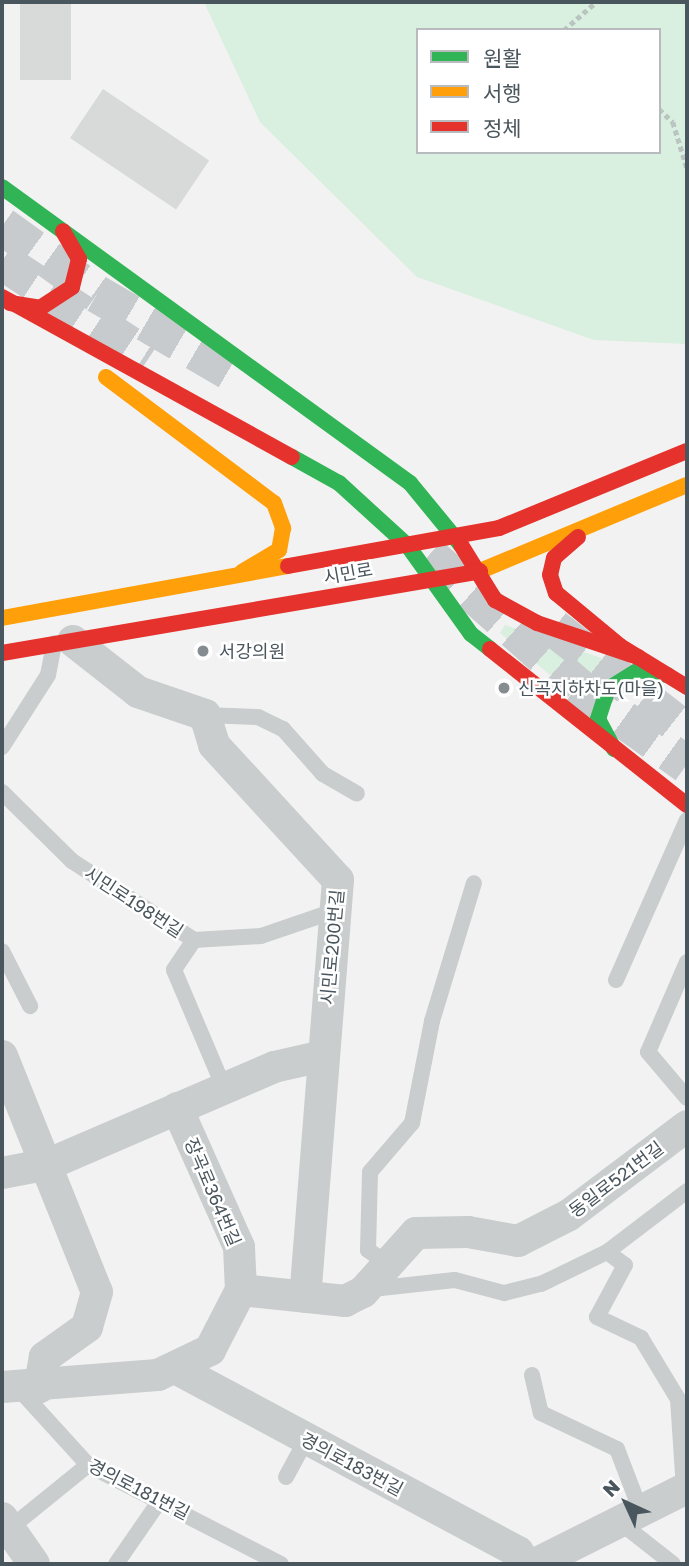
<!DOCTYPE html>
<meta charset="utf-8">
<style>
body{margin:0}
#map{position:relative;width:689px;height:1566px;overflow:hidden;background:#f2f2f2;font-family:"Golos Text","Noto Sans KR",sans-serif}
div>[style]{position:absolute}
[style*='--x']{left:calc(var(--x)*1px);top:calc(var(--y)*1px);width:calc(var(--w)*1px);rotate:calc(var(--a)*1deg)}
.green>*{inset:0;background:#d9efdf}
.building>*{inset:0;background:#d8dada;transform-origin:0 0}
.secondary-tunnel>*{height:38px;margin-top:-19px;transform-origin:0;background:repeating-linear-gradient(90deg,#c8cbcd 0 38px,transparent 0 57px)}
.path>*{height:4.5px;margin-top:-2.25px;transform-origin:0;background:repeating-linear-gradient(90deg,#bac4c0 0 5px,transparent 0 8.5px)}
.lane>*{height:16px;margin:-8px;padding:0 8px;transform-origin:8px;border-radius:8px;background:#cacdcd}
.street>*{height:32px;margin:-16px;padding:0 16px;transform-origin:16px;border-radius:16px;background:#cacdcd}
.fast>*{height:16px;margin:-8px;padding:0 8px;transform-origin:8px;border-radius:8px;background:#30b455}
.slow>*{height:16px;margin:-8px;padding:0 8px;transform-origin:8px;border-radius:8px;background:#ff9f0a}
.jam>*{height:16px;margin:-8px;padding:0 8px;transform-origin:8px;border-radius:8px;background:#e5322d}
.dots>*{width:19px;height:19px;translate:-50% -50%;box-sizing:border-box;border:4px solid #fff;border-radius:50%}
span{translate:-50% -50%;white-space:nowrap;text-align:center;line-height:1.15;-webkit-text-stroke:5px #fff;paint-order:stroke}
.street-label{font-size:18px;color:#4a565d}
.poi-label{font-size:18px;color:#4a565d}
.left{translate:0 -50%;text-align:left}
.frame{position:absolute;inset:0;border:4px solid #4a565d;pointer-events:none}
.legend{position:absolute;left:416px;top:28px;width:245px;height:126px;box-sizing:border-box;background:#fff;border:2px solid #b7bbbe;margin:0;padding:9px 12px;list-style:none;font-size:21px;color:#4a565d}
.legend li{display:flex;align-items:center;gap:14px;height:35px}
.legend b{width:35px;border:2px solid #b7bbbe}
.north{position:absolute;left:591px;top:1468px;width:70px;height:70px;-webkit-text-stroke:5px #fff;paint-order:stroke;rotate:315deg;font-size:19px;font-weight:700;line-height:28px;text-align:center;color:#4a565d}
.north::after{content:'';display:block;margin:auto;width:24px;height:32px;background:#4a565d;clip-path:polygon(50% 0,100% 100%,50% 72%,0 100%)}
</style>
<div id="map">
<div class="green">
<i style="clip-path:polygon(evenodd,204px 2px,687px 2px,687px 344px,594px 340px,417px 277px,260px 122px,204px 2px,418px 30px,659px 30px,659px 152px,418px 152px,418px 30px)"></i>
<i style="clip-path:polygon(505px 625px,616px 663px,586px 705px,500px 633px)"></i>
</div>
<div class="building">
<i style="left:20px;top:2px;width:51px;height:78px"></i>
<i style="left:103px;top:89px;width:128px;height:59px;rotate:34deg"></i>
</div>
<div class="secondary-tunnel">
<i style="--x:2;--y:226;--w:117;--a:35.6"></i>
<i style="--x:97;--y:294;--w:164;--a:30.3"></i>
<i style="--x:2;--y:261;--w:176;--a:33.4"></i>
<i style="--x:429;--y:555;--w:198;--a:41.5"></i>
<i style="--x:577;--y:686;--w:135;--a:35.7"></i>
<i style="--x:554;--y:628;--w:169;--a:38"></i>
</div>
<div class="path">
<i style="--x:564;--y:30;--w:43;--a:-41.2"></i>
<i style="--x:659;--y:109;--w:19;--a:43"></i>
<i style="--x:673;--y:122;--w:48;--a:73.1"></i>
</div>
<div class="lane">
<i style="--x:205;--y:715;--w:53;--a:2.2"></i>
<i style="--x:258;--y:717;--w:28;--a:26"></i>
<i style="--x:283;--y:729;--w:60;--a:48.4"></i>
<i style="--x:323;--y:774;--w:39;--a:30"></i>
<i style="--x:2;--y:747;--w:85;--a:-57.4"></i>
<i style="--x:48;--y:675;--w:32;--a:-79"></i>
<i style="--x:2;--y:792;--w:98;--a:44.6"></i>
<i style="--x:72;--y:861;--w:145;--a:32.9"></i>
<i style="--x:194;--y:940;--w:67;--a:-3.4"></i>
<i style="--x:261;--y:936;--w:77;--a:-18.9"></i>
<i style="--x:194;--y:940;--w:36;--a:124"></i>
<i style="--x:174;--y:970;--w:128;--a:67"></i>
<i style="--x:2;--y:951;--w:62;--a:63"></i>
<i style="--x:687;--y:962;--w:98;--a:113.4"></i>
<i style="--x:648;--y:1052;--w:60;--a:49.7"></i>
<i style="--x:616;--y:980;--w:175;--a:-66.1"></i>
<i style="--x:607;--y:1252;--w:22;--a:36"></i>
<i style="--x:625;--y:1265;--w:59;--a:118.3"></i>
<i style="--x:597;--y:1317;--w:49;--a:25.5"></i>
<i style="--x:641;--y:1338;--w:71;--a:58.8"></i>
<i style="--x:678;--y:1399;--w:91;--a:86.2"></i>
<i style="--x:387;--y:1263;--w:23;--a:-146"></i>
<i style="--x:368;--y:1250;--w:78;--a:-88.5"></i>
<i style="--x:370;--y:1172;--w:65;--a:-49.4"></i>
<i style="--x:412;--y:1123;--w:104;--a:-78.9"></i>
<i style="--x:432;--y:1021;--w:144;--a:-73.1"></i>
<i style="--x:372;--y:1289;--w:83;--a:-6.2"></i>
<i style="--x:455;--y:1280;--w:51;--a:14.9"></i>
<i style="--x:504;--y:1293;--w:38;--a:-14"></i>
<i style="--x:541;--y:1284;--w:73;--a:-25.9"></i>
<i style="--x:607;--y:1252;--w:101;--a:-37.3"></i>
<i style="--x:532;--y:1375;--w:39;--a:77"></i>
<i style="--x:541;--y:1413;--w:84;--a:25.3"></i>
<i style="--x:617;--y:1449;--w:64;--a:69"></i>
<i style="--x:18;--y:1388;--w:104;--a:47.7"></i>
<i style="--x:88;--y:1465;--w:217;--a:27.2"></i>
<i style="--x:286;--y:1477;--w:42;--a:-61.6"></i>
<i style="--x:617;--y:1520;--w:71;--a:38.2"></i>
<i style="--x:9;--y:1529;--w:102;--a:-39"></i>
<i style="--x:116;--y:1564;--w:79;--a:-55.3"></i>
</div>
<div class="street">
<i style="--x:73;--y:641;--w:83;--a:38.1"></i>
<i style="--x:138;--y:692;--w:71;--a:18.9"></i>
<i style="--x:205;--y:715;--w:31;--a:73"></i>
<i style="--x:214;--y:745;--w:183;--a:47.4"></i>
<i style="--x:338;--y:880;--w:418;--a:94.5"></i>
<i style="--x:2;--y:1056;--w:254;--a:68.1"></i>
<i style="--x:97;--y:1292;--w:36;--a:106"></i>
<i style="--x:87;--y:1327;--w:52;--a:144.5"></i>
<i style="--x:45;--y:1357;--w:31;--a:101"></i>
<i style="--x:2;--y:1173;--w:48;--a:-10.8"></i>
<i style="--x:49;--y:1164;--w:245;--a:-23.3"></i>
<i style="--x:274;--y:1067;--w:50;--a:-12.7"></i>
<i style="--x:241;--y:1290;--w:105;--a:6"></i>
<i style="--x:345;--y:1301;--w:20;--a:-27"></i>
<i style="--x:363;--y:1292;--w:79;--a:-48.1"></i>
<i style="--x:416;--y:1233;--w:52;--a:-1.1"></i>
<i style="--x:468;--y:1232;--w:51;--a:10.2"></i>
<i style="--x:518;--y:1241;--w:57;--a:-27"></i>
<i style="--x:569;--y:1215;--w:148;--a:-37"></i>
<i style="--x:175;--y:1368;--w:389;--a:28.2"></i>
<i style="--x:518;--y:1552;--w:14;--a:56"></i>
<i style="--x:2;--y:1387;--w:156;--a:-4.4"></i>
<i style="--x:158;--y:1375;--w:58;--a:-25.7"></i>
<i style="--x:210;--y:1350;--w:68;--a:-62.7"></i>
<i style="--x:241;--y:1290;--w:43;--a:-92.7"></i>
<i style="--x:239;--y:1247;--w:152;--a:-114"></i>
<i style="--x:2;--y:1518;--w:56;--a:55.2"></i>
<i style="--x:535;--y:1564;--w:170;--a:-26.6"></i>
</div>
<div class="fast">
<i style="--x:2;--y:187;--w:504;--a:35.96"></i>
<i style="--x:410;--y:483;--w:80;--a:50.6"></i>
<i style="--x:292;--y:457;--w:54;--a:29"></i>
<i style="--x:339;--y:483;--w:93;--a:42.4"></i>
<i style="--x:408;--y:546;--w:108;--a:54.4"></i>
<i style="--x:471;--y:634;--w:24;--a:38"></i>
<i style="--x:614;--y:749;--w:34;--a:-118"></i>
<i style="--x:598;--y:719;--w:32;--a:-72"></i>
<i style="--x:608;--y:689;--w:36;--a:-32"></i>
<i style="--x:639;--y:670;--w:29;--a:10"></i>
</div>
<div class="slow">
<i style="--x:106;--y:377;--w:210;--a:36.9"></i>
<i style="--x:274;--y:503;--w:27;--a:70"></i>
<i style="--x:283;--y:528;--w:22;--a:100"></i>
<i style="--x:279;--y:550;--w:43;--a:149.3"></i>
<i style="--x:480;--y:571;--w:224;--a:-22.6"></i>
<i style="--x:2;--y:618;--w:291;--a:-10.3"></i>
</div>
<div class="jam">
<i style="--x:2;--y:297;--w:331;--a:28.9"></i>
<i style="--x:10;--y:303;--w:30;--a:9"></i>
<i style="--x:40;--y:308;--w:38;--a:-33"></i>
<i style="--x:72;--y:287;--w:29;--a:-76"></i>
<i style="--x:79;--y:259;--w:32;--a:-120"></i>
<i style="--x:578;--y:537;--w:32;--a:139"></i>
<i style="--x:554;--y:558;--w:17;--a:103"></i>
<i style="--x:550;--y:575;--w:19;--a:72"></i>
<i style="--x:556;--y:593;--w:83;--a:39.6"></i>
<i style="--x:620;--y:646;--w:79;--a:31.5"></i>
<i style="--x:461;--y:545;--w:65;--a:58.3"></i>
<i style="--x:495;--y:600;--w:48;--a:28.7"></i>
<i style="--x:537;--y:623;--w:107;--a:18.6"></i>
<i style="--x:288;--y:566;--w:214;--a:-10.2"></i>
<i style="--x:499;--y:528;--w:203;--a:-22.3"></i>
<i style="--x:490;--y:649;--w:251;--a:38.4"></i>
<i style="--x:2;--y:653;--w:485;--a:-9.7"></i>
</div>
<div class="dots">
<i style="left:203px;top:651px;background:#858d91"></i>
<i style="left:504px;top:688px;background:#858d91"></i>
</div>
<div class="street-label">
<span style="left:348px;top:573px;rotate:-10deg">시민로</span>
<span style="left:134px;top:902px;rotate:33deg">시민로198번길</span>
<span style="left:332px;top:947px;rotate:-85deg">시민로200번길</span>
<span style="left:616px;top:1179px;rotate:-37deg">동일로521번길</span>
<span style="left:213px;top:1192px;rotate:67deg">장곡로364번길</span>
<span style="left:352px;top:1464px;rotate:28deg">경의로183번길</span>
<span style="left:139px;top:1489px;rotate:27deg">경의로181번길</span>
</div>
<div class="poi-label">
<span class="left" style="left:219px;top:651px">서강의원</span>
<span class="left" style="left:518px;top:688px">신곡지하차도(마을)</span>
</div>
<div class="frame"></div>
<ul class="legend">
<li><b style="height:9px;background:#30b455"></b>원활</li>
<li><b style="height:9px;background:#ff9f0a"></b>서행</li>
<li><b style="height:9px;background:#e5322d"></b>정체</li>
</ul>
<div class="north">N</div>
</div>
